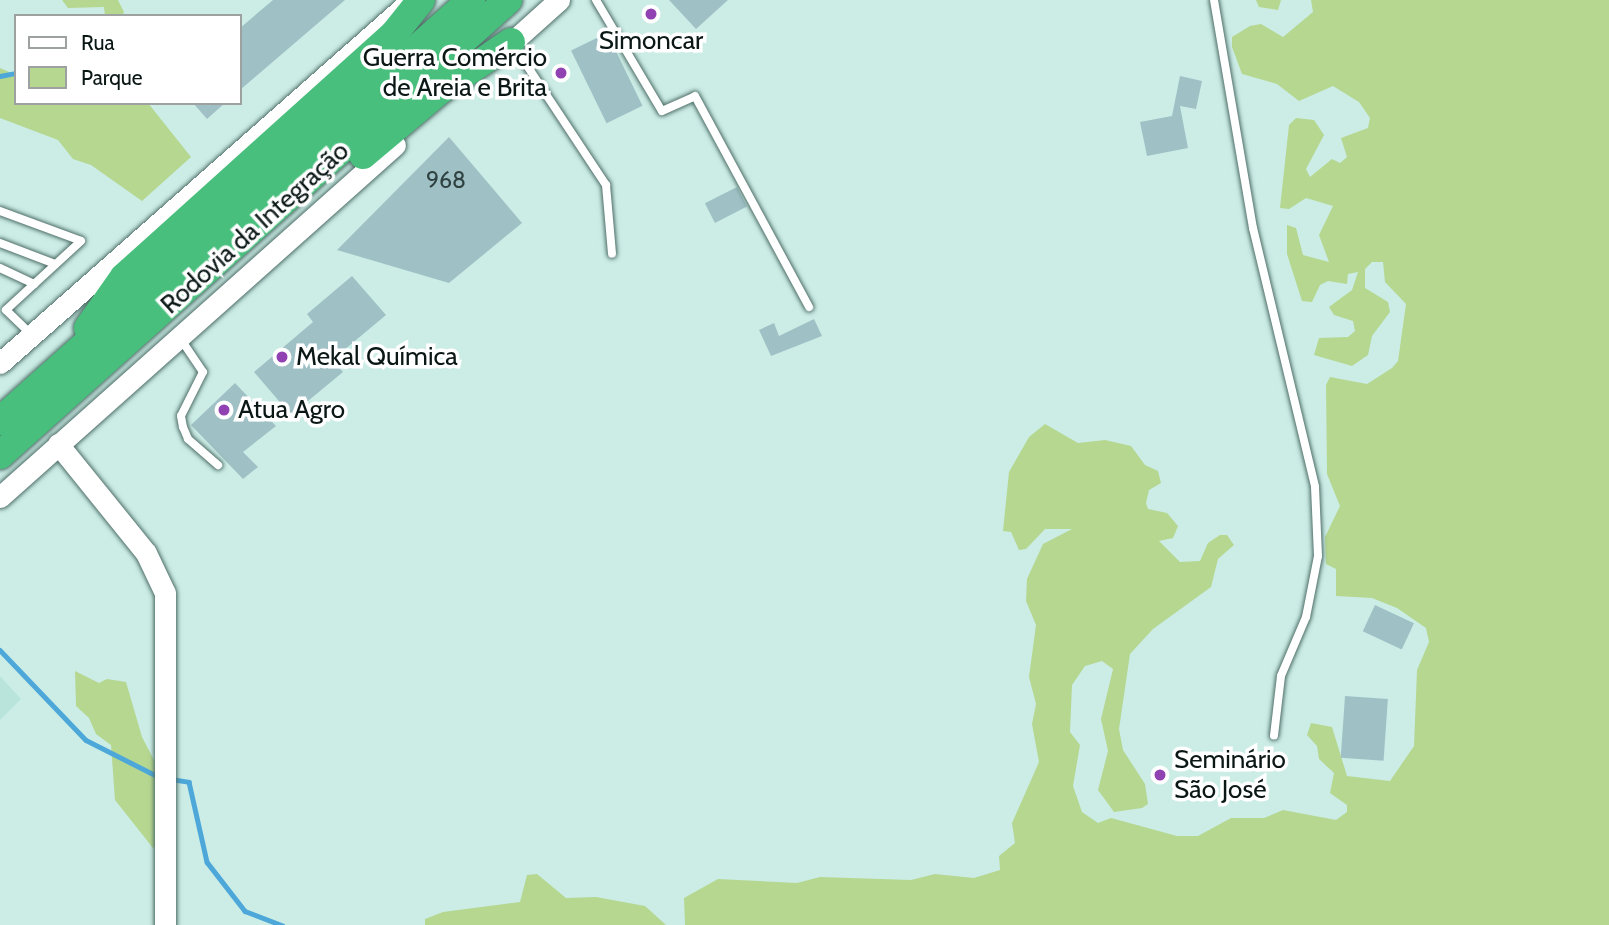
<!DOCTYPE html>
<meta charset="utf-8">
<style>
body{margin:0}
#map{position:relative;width:1609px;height:925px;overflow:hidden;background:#cbede6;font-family:Cabin,sans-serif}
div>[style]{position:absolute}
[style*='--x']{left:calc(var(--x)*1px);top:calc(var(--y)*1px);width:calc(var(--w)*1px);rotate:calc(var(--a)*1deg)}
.built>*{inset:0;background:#b8e4dc}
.green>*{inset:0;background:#b5d790}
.stream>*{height:4.5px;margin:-2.25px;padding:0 2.25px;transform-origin:2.25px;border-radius:2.25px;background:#4da8d9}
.building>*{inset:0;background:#9fc1c6;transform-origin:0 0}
.roads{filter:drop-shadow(0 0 2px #4f6e68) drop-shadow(0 0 2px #4f6e68)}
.lane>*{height:8px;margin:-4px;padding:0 4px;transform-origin:4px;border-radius:4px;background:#fff}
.secondary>*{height:21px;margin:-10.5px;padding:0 10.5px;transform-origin:10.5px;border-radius:10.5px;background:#fff}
.highway>*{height:28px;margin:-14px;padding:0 14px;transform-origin:14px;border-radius:14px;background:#49bf7d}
.dots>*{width:19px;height:19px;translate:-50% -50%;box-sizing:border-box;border:4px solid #fff;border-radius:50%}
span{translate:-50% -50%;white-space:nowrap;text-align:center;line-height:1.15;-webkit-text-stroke:7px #fff;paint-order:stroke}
.number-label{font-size:23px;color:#2f4241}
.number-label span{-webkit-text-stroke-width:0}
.poi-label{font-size:26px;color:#0a1715}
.right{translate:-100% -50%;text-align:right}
.left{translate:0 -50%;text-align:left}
.street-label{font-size:26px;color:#0a1715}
.legend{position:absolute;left:14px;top:14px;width:228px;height:91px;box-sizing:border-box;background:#fff;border:2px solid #9da2a1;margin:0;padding:9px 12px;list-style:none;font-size:21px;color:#0a1715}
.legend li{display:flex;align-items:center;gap:14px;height:35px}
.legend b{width:35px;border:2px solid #9da2a1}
</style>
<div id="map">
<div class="built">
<i style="clip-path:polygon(0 676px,21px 699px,0 720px)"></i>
</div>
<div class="green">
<i style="clip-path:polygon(62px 0,118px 0,124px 12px,122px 16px,105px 16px,104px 7px,68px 8px)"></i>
<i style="clip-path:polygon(1256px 0,1281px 0,1278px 10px,1259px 7px)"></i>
<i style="clip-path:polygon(1311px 0,1609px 0,1609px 925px,685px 925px,684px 898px,718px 879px,797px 883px,820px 877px,911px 880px,935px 874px,974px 878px,1000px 870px,999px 856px,1015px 843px,1012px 823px,1039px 762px,1032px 724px,1036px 704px,1029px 677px,1036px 625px,1026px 601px,1027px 579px,1043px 544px,1072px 529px,1045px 529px,1026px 549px,1019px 550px,1011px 532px,1003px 531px,1009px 472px,1029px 437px,1045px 424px,1078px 443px,1105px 440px,1131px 446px,1145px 465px,1158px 471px,1161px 483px,1149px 490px,1146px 503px,1148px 509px,1167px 513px,1178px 526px,1173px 538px,1159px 541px,1180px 562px,1200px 561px,1208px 543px,1220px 535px,1227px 535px,1234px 545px,1218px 559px,1211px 587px,1153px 629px,1130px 654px,1119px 729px,1123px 750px,1145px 784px,1148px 804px,1142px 808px,1114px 812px,1098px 790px,1108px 751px,1101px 719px,1113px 669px,1102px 661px,1085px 666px,1072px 685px,1070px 732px,1080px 745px,1073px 786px,1082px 812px,1098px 823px,1111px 818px,1177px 836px,1198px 836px,1231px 818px,1264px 818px,1283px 810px,1336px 820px,1347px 812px,1347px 805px,1330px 793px,1334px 773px,1319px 759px,1317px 746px,1307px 735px,1311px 723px,1332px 727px,1347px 776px,1390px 781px,1414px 746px,1417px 670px,1429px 642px,1426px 628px,1397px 608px,1372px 598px,1336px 596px,1336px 569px,1326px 564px,1325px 537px,1340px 506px,1327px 474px,1326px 385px,1330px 377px,1367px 384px,1392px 368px,1398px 361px,1406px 304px,1385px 282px,1383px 262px,1372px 262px,1365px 269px,1365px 288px,1388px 302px,1390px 312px,1372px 336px,1368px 355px,1352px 366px,1314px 355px,1319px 338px,1348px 337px,1355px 331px,1353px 321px,1334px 315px,1329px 307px,1352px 290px,1358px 272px,1348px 274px,1347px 284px,1328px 281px,1320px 285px,1312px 302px,1302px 301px,1287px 254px,1287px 225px,1296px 228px,1303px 255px,1329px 262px,1319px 235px,1333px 206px,1306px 198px,1289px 209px,1280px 208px,1289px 125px,1296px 118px,1314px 120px,1324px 135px,1306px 169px,1310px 177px,1332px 159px,1340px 163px,1347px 157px,1341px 138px,1368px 128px,1370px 118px,1359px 102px,1333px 86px,1299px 101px,1277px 84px,1242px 74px,1232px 47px,1232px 37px,1250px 26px,1261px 24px,1283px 37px,1313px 12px)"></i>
<i style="clip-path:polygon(0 68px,16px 75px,16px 103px,148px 103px,191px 157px,142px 201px,91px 165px,73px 159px,58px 140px,0 118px)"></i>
<i style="clip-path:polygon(75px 671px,99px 683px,107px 679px,126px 682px,142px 737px,155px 762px,161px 845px,153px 848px,115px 800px,111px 745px,96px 734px,89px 718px,76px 706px)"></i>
<i style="clip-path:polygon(537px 874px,566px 898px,596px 897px,645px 906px,666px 925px,425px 925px,425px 919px,443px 912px,520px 902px,527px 875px)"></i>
</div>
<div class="stream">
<i style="--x:0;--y:76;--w:16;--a:-11"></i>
<i style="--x:0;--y:650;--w:124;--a:46.3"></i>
<i style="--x:86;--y:740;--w:82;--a:26.9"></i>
<i style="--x:171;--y:779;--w:18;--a:9"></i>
<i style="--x:189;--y:782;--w:82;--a:77.3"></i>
<i style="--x:207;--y:862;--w:62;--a:52.2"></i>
<i style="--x:245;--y:911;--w:40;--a:21"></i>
</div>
<div class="building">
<i style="clip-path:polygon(273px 0,345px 0,240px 90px,240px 28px)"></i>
<i style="clip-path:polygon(669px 0,728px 0,696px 29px)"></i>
<i style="left:607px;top:33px;width:81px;height:40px;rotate:64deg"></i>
<i style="clip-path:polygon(1180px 76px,1202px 81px,1196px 109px,1180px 106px,1188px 148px,1147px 156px,1140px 122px,1172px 116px)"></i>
<i style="clip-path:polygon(193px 103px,225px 103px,207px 119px)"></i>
<i style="clip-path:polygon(449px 137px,522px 223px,449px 283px,337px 250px)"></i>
<i style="left:737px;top:187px;width:22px;height:36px;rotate:63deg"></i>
<i style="clip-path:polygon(352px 276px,386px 315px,332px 360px,343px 372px,291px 415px,254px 372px,313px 322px,307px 314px)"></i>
<i style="clip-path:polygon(814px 319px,822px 336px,771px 356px,759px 330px,774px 323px,779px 336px)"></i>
<i style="clip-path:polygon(235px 383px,276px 426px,243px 452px,258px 467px,243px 479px,191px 425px)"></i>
<i style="left:1375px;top:605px;width:43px;height:29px;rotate:25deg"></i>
<i style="left:1345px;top:696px;width:43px;height:62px;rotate:4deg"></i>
</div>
<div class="roads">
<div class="lane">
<i style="--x:596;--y:0;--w:129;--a:59.3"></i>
<i style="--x:662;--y:111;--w:36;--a:-24"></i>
<i style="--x:695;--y:96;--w:240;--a:61.6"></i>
<i style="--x:1214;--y:0;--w:231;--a:80.3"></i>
<i style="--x:1253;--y:228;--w:266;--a:76.5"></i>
<i style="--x:1315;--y:487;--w:69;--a:87.5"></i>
<i style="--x:1318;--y:556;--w:62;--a:101.1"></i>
<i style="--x:1306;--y:617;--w:64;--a:113"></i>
<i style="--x:1281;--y:676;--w:60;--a:96.7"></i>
<i style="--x:514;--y:46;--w:167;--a:56.5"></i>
<i style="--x:606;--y:185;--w:69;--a:85"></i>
<i style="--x:0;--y:211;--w:86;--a:20.3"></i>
<i style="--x:81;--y:241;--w:102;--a:137.4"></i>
<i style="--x:6;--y:310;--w:35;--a:44"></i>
<i style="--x:0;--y:243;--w:59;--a:20.9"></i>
<i style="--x:0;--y:268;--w:38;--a:25"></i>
<i style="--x:180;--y:338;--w:41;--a:55.9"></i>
<i style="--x:203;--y:372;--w:49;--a:116.6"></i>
<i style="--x:181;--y:416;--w:11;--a:80"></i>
<i style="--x:183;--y:427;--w:13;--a:67"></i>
<i style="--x:188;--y:439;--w:40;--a:41"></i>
</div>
<div class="secondary">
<i style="--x:501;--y:52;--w:78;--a:-41.9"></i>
<i style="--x:0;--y:363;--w:540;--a:-41.4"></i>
<i style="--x:58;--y:444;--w:140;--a:51.1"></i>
<i style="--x:146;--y:553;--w:44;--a:64.6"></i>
<i style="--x:165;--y:593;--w:332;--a:90"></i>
<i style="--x:0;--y:497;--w:529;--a:-41.71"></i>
</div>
<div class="highway">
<i style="--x:363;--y:155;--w:99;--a:-40.1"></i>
<i style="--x:439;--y:91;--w:87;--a:-34.2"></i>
<i style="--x:88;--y:328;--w:62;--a:-54.8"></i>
<i style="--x:124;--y:277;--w:363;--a:-42"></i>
<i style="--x:394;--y:34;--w:43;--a:-51.5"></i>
<i style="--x:0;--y:421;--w:632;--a:-41.79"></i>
<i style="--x:0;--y:455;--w:682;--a:-41.85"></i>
</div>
</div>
<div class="dots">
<i style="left:651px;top:14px;background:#9142b2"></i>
<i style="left:561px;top:73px;background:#9142b2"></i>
<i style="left:282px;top:357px;background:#9142b2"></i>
<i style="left:224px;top:410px;background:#9142b2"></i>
<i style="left:1160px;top:775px;background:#9142b2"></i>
</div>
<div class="number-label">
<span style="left:446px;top:180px">968</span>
</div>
<div class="poi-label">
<span style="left:651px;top:41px">Simoncar</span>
<span class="right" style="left:547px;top:73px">Guerra Comércio<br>de Areia e Brita</span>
<span class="left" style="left:296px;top:357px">Mekal Química</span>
<span class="left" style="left:238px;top:410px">Atua Agro</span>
<span class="left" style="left:1174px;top:775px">Seminário<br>São José</span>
</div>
<div class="street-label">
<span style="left:255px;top:228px;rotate:-42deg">Rodovia da Integração</span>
</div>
<ul class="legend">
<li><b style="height:9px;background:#fff"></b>Rua</li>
<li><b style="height:19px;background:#b5d790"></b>Parque</li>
</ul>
</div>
